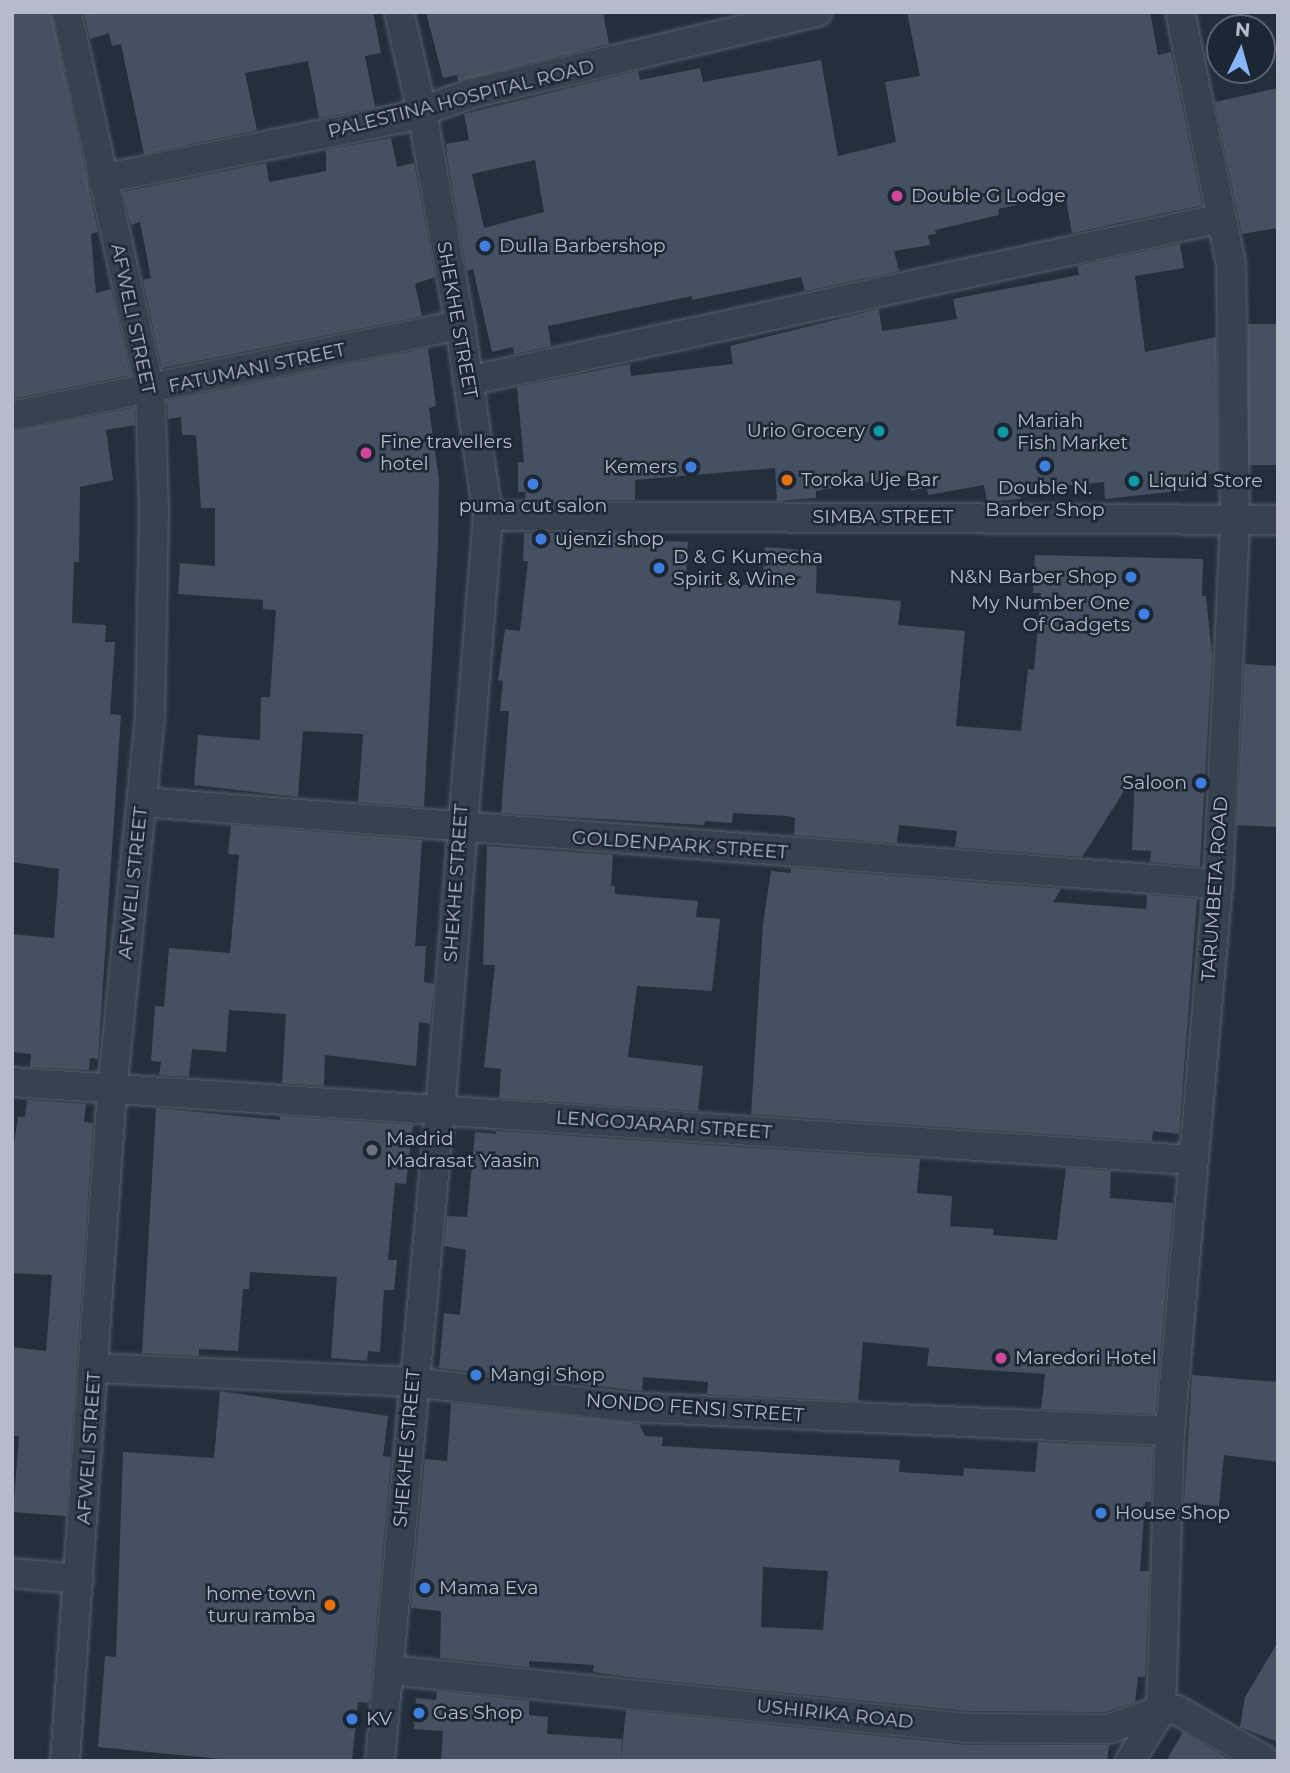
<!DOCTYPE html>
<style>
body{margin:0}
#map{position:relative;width:1290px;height:1773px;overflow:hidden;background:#242f3e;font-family:Montserrat,sans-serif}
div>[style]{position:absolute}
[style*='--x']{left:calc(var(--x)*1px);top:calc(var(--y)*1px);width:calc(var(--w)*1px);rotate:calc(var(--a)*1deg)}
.building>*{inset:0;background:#455162;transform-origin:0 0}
.roads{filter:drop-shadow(0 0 2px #565f6c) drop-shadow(0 0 2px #565f6c)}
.minor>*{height:28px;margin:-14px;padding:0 14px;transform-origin:14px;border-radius:14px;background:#38414e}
.dots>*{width:19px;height:19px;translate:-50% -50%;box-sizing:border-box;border:4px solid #1d2633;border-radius:50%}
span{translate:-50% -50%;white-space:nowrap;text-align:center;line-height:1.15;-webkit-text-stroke:5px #1d2633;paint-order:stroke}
.street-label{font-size:19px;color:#b4bcc9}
.poi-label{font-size:19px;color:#b4bcc9}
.left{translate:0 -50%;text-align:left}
.right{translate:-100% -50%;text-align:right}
.frame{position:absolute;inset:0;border:14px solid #b4bcc9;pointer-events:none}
.north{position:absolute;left:1206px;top:14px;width:70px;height:70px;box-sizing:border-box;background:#1d2633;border:2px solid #59626f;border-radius:50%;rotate:5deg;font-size:19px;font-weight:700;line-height:28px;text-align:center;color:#b4bcc9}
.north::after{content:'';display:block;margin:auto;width:24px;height:32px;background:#8ab4f8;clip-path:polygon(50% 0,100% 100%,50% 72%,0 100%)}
</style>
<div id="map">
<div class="building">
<i style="clip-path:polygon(12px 12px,51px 12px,98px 232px,91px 234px,96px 293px,111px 289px,130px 375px,12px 399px)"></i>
<i style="clip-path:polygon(84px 12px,373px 12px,381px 53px,365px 56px,375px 107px,319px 118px,308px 61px,245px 73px,257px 130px,144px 154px,121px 44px,112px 46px,109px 33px,90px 39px)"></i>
<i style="clip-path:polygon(426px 12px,603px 12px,609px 44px,458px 81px,457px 75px,443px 78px)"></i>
<i style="clip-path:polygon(evenodd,907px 12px,1150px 12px,1158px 55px,1171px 52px,1202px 205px,1072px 233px,1065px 195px,998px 209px,999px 215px,935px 230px,936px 234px,928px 235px,930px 245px,894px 251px,899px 271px,805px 291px,801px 277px,692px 300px,692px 296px,548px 326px,551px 346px,514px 354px,513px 347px,492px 352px,473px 269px,467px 271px,447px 156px,446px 144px,469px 140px,464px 114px,638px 71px,640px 80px,700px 68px,703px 82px,821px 60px,838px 156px,896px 142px,885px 82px,920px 76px,907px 12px,535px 160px,544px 212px,484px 228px,472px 174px,535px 160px)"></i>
<i style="clip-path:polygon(1278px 88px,1278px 228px,1242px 234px,1215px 102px)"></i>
<i style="clip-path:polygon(391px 138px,397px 167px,414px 163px,435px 277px,415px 284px,422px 316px,162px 368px,143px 280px,151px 278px,140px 222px,131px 225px,123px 192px,266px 163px,269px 182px,326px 171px,326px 150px)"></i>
<i style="clip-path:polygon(1180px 244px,1184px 268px,1135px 276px,1145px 352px,1216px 337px,1218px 473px,1195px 476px,1196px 489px,1105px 499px,1104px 482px,1019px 491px,1021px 499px,987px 502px,984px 485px,928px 495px,927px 487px,911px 491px,908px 475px,816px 491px,816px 498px,777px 501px,775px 468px,635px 480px,635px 500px,525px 500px,526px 492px,518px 492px,518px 462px,524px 462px,517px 387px,630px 364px,631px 376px,733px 364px,730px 346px,879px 309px,882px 331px,957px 319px,953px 299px,1079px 275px,1077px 266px)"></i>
<i style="left:1278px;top:324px;width:141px;height:30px;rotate:90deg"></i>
<i style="clip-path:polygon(428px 348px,436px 406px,429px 408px,439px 480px,438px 545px,424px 807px,358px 802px,363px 734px,303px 731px,298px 797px,194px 785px,198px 735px,260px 740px,261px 697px,270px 697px,276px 610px,263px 609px,263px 600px,178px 594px,180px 563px,215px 566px,215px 508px,201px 508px,196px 435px,182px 435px,181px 417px,168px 419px,167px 401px)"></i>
<i style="clip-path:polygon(134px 408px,135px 425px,106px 430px,113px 480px,80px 487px,79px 562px,74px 562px,72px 623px,106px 625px,105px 642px,115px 642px,110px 714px,121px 715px,98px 1059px,90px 1058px,89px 1070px,30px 1067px,31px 1054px,12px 1052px,12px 934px,54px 938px,59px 869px,12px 862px,12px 432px)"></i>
<i style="clip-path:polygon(524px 533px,632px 533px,635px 540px,688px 542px,686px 577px,762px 587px,765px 547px,817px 551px,816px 593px,901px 601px,898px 625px,965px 631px,956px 726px,1021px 731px,1028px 669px,1034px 670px,1041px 593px,1033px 593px,1035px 555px,1203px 559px,1202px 596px,1206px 596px,1212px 655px,1200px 866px,1150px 862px,1151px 851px,1132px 850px,1135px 774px,1082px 857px,955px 847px,957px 831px,899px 825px,897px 843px,794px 835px,795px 818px,787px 816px,733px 813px,732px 823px,705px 821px,704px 825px,501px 813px,509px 711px,500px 711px,503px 681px,498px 680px,505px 629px,520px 631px,528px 561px,523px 561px)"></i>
<i style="clip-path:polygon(1245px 664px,1278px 666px,1278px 827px,1237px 825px)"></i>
<i style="clip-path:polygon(231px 825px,422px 840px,415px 946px,426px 946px,424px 982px,434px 984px,430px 1024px,419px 1022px,416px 1066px,325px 1055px,324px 1086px,282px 1083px,286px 1014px,229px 1010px,226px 1052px,192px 1049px,189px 1077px,159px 1075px,161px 1062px,151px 1061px,155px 1006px,164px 1007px,169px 948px,230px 953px,239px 855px,228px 854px)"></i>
<i style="clip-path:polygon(487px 846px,613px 855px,611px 886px,615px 886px,615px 894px,698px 901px,696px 917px,720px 919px,712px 991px,637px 986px,628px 1057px,703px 1066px,698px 1111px,499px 1098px,501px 1069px,484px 1067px,495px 965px,483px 965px)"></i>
<i style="clip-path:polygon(791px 868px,1061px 889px,1053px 902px,1146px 909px,1147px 895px,1197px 899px,1179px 1134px,1153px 1131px,1152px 1141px,751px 1114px,763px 924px,771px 871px,791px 873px)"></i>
<i style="clip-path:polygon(27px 1100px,86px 1104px,84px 1122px,93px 1123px,66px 1516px,13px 1512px,19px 1436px,12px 1436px,12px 1347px,46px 1351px,52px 1275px,12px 1273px,12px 1156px,18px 1117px,25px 1117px)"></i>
<i style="clip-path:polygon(156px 1108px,280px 1120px,280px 1116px,413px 1125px,406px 1184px,395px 1183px,388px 1260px,397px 1260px,394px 1290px,384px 1290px,380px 1352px,368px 1351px,367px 1361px,331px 1358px,337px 1277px,250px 1272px,249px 1289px,243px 1289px,238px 1351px,199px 1349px,199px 1356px,142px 1353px)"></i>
<i style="clip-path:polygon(496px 1131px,920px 1159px,917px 1193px,952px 1196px,950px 1226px,994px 1229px,993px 1235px,1057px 1240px,1066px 1168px,1111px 1171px,1110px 1198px,1173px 1203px,1155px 1414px,1041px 1409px,1045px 1374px,927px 1366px,929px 1348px,863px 1342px,858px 1401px,707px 1394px,708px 1382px,643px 1377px,642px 1391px,439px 1368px,444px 1313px,460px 1315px,466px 1250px,444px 1246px,447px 1216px,467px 1217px,475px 1132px,496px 1134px)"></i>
<i style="clip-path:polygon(1192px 1375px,1278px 1382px,1278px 1462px,1224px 1455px,1219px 1506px,1184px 1503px)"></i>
<i style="clip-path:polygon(220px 1391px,388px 1416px,383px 1456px,391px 1457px,369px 1703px,358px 1702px,352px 1761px,241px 1761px,98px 1747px,105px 1656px,116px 1657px,123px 1452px,214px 1458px)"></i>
<i style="clip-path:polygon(evenodd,451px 1403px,639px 1424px,645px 1436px,663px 1437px,662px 1446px,900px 1460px,899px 1472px,963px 1476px,964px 1468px,1035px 1472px,1038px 1442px,1153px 1447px,1151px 1502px,1145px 1502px,1140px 1571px,1149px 1571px,1145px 1677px,1138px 1677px,1135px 1702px,1105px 1712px,969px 1711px,629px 1677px,593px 1672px,594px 1665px,529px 1661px,529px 1667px,440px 1658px,441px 1611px,411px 1608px,425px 1459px,447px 1461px,451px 1403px,763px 1567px,828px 1571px,823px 1630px,761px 1627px,763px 1567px)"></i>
<i style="clip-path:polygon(1278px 1642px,1278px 1742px,1240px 1727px,1245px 1697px)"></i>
<i style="clip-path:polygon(437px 1691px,529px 1701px,529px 1715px,548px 1717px,547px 1734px,622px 1739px,621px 1759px,626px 1710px,966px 1745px,1109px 1745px,1107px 1761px,441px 1761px,443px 1731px,414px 1729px,416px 1698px,436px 1700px)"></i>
<i style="clip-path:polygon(1183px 1732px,1232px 1761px,1166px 1761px)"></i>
</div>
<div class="roads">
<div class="minor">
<i style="--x:102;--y:179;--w:306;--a:-11.5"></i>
<i style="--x:402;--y:118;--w:72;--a:-19.4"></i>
<i style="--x:470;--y:94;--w:357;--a:-13.3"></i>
<i style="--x:468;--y:381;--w:771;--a:-12.2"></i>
<i style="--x:12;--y:416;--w:457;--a:-11.5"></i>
<i style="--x:488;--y:516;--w:790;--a:0.29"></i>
<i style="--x:142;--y:802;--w:1079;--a:4.36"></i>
<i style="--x:12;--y:1082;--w:1182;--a:3.79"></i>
<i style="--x:95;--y:1368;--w:317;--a:2.5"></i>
<i style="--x:412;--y:1382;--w:217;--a:6.6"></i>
<i style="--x:628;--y:1407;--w:543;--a:2.54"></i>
<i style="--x:12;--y:1573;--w:67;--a:5.1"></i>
<i style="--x:389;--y:1670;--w:582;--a:5.72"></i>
<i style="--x:968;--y:1728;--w:140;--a:0.4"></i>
<i style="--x:1108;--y:1729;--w:56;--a:-19.7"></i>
<i style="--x:1161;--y:1710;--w:16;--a:0"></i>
<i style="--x:1177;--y:1710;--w:103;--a:29.8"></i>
<i style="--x:65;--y:1761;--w:672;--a:-85.99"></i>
<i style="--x:112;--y:1091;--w:374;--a:-84.2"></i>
<i style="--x:150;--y:719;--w:209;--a:-88.9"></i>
<i style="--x:154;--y:510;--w:120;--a:-91.9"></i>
<i style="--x:150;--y:390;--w:387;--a:-102.4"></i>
<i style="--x:380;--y:1761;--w:653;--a:-84.73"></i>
<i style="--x:440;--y:1111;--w:597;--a:-85.39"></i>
<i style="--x:488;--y:516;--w:193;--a:-98.3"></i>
<i style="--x:460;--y:325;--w:217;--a:-100.1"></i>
<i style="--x:422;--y:111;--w:102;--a:-103.1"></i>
<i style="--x:1130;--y:1761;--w:60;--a:-58.7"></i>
<i style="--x:1161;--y:1710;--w:279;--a:-88.2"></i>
<i style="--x:1170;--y:1431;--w:549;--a:-84.99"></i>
<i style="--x:1218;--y:884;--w:366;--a:-87.3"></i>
<i style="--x:1235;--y:518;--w:254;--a:-90.9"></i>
<i style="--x:1231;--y:264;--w:257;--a:-101.4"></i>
</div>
</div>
<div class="dots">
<i style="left:897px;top:196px;background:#d1479c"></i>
<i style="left:485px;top:246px;background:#3f7fe0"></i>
<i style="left:879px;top:431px;background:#0f9aa8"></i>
<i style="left:1003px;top:432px;background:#0f9aa8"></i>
<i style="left:366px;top:453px;background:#d1479c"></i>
<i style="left:1045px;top:466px;background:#3f7fe0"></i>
<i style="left:691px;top:467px;background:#3f7fe0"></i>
<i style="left:787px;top:480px;background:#e8710a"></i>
<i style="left:1134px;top:481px;background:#0f9aa8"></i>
<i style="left:533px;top:484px;background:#3f7fe0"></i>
<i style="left:541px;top:539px;background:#3f7fe0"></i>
<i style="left:659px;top:568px;background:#3f7fe0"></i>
<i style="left:1131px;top:577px;background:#3f7fe0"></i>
<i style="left:1144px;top:614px;background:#3f7fe0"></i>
<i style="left:1201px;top:783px;background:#3f7fe0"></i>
<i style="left:372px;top:1150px;background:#6b7280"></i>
<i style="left:1001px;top:1358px;background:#d1479c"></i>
<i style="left:476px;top:1375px;background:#3f7fe0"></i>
<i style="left:1101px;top:1513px;background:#3f7fe0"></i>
<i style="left:425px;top:1588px;background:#3f7fe0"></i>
<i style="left:330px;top:1605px;background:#e8710a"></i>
<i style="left:419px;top:1713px;background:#3f7fe0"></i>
<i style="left:352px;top:1719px;background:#3f7fe0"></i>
</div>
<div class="street-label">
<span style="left:461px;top:99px;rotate:-14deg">PALESTINA HOSPITAL ROAD</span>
<span style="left:133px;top:319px;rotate:78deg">AFWELI STREET</span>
<span style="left:457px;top:320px;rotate:80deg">SHEKHE STREET</span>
<span style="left:257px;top:368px;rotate:-12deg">FATUMANI STREET</span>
<span style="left:883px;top:517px">SIMBA STREET</span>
<span style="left:680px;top:845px;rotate:4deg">GOLDENPARK STREET</span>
<span style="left:133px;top:883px;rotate:-84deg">AFWELI STREET</span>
<span style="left:456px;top:883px;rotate:-86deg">SHEKHE STREET</span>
<span style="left:1215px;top:889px;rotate:-86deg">TARUMBETA ROAD</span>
<span style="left:664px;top:1125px;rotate:4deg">LENGOJARARI STREET</span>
<span style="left:695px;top:1408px;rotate:4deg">NONDO FENSI STREET</span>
<span style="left:89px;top:1448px;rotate:-86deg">AFWELI STREET</span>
<span style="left:407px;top:1448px;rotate:-85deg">SHEKHE STREET</span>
<span style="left:835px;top:1714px;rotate:6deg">USHIRIKA ROAD</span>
</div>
<div class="poi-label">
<span class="left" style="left:911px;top:196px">Double G Lodge</span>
<span class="left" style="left:499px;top:246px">Dulla Barbershop</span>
<span class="left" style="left:1017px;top:432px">Mariah<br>Fish Market</span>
<span class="right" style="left:865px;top:431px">Urio Grocery</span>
<span class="left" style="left:380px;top:453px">Fine travellers<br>hotel</span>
<span class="right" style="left:677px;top:467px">Kemers</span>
<span class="left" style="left:801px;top:480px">Toroka Uje Bar</span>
<span class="left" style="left:1148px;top:481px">Liquid Store</span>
<span style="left:1045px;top:499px">Double N.<br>Barber Shop</span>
<span style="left:533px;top:506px">puma cut salon</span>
<span class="left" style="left:555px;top:539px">ujenzi shop</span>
<span class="left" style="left:673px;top:568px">D &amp; G Kumecha<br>Spirit &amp; Wine</span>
<span class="right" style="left:1117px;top:577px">N&amp;N Barber Shop</span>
<span class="right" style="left:1130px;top:614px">My Number One<br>Of Gadgets</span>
<span class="right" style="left:1187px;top:783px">Saloon</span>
<span class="left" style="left:386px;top:1150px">Madrid<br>Madrasat Yaasin</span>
<span class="left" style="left:1015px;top:1358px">Maredori Hotel</span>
<span class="left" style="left:490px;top:1375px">Mangi Shop</span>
<span class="left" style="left:1115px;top:1513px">House Shop</span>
<span class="left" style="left:439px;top:1588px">Mama Eva</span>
<span class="right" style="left:316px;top:1605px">home town<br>turu ramba</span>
<span class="left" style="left:433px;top:1713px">Gas Shop</span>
<span class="left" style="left:366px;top:1719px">KV</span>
</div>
<div class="frame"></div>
<div class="north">N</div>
</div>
